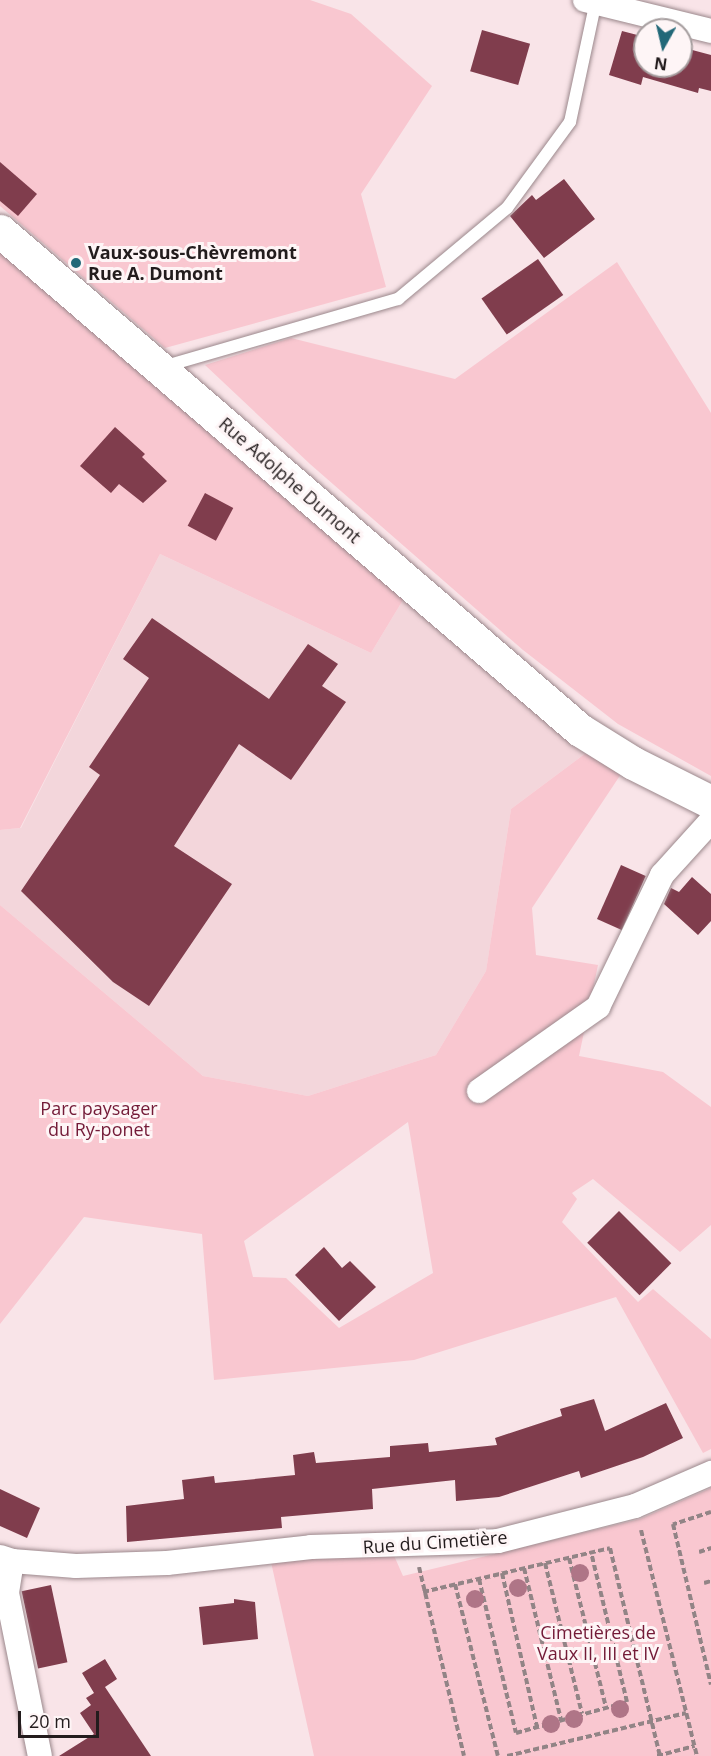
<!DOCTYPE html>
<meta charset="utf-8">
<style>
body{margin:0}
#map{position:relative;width:711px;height:1756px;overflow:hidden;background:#f9e4e8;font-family:"Open Sans",sans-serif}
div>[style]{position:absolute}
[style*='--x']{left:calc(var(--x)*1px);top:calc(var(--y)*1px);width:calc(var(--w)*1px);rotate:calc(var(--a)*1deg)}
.built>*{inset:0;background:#f3d6db}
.green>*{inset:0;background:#f9c7d0}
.building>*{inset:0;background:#803d4d;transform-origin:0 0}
.path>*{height:4px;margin-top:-2px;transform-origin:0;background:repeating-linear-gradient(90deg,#928486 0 6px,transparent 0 9px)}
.roads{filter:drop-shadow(0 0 2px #9b888c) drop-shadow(0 0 2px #9b888c)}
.lane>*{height:12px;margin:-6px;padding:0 6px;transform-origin:6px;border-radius:6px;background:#fff}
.street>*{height:24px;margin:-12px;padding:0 12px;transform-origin:12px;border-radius:12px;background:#fff}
.secondary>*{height:33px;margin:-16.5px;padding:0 16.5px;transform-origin:16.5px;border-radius:16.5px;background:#fff}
.trees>*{width:18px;height:18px;margin:-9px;border-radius:50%;background:#af7587}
.dots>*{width:16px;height:16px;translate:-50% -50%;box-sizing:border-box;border:3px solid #fef5f6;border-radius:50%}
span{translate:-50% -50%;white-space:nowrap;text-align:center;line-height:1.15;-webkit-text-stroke:6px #fef5f6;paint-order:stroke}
.poi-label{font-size:18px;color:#231c1d;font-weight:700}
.left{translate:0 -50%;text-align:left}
.street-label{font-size:18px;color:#231c1d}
.park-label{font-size:18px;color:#731a37}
.north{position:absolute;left:633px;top:18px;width:60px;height:60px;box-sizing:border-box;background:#fef5f6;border:2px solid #a69e9f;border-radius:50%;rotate:188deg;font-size:16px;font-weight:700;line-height:24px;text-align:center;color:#231c1d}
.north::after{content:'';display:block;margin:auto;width:21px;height:27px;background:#226878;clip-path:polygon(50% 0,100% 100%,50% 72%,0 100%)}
.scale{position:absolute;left:18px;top:1711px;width:81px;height:27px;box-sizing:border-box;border:3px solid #231c1d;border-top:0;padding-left:8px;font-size:18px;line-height:21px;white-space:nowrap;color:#231c1d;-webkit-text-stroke:4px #fef5f6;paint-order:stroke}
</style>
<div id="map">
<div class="built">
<i style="clip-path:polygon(160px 554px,371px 653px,409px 590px,590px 750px,511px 809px,486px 971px,436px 1055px,308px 1096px,203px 1076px,0 905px,0 830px,21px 828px)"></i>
</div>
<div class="green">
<i style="clip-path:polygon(0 0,310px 0,351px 14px,432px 86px,361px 194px,386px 287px,165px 348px,0 206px)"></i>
<i style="clip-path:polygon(0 244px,409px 590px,371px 653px,160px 554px,20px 828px,0 830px)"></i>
<i style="clip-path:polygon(617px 262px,711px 413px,711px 776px,618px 724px,523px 650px,310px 464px,205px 365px,291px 338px,455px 379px)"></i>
<i style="clip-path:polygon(evenodd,590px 750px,625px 768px,532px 908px,536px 955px,598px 965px,579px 1056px,663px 1072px,711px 1107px,711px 1225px,680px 1252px,593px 1179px,572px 1193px,577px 1199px,562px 1222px,638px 1302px,653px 1289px,711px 1339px,711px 1449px,703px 1453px,616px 1297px,414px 1360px,214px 1380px,202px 1234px,84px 1217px,0 1324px,0 905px,203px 1076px,308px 1096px,436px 1055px,486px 971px,511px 809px,590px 750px,408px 1122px,433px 1273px,339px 1328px,286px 1278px,253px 1277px,244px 1241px,408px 1122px)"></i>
<i style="clip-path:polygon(711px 1488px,711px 1756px,314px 1756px,271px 1562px,392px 1551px,403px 1576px,640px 1519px)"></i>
</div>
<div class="building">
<i style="left:482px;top:30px;width:50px;height:43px;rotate:16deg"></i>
<i style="clip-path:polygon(622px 31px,645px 37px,645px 66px,681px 66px,681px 47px,711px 55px,711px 91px,699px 88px,698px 93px,643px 77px,641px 85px,609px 75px)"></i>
<i style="clip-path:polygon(0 162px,37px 194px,18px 216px,0 201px)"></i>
<i style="clip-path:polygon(564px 179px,595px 219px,544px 258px,510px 216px,532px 195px,536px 200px)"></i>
<i style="left:538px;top:259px;width:44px;height:69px;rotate:55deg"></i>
<i style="clip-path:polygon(115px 427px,145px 454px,142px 457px,167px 481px,143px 503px,119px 484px,111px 493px,80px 466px)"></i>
<i style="left:205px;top:493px;width:32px;height:37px;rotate:28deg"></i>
<i style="clip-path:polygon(152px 618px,269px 699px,308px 644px,338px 664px,322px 686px,346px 702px,291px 780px,239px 744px,174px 846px,232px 884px,149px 1006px,113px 982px,21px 891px,100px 775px,89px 767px,149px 678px,123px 659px)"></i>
<i style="left:621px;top:865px;width:27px;height:59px;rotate:24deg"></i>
<i style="clip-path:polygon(692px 877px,711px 894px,711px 921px,698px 935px,664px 904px,671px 888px,679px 892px)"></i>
<i style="left:619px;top:1211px;width:74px;height:45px;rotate:45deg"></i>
<i style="clip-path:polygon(324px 1247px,342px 1268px,350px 1261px,376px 1287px,339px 1321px,295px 1275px)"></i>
<i style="clip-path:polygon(594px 1399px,605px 1431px,666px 1403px,683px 1438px,643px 1457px,581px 1478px,579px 1471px,499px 1497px,456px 1501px,455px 1480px,372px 1489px,373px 1509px,281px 1517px,282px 1528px,127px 1542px,126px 1506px,184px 1499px,182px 1480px,214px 1476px,215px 1483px,295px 1475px,293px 1455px,314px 1452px,316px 1463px,390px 1457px,390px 1446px,428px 1443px,429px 1452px,497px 1445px,495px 1438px,562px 1416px,560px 1409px)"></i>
<i style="clip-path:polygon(0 1489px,40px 1508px,27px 1538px,0 1526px)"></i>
<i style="left:51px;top:1585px;width:79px;height:30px;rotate:78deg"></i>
<i style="clip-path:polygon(234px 1599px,255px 1602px,258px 1639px,203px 1645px,199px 1607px,234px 1603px)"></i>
<i style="clip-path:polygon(105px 1659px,117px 1679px,105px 1687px,151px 1756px,59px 1756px,94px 1734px,80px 1713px,91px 1705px,86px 1698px,94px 1693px,82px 1673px)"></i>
</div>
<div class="path">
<i style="--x:711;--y:1512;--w:40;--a:162"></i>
<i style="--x:673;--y:1524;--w:165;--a:76.7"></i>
<i style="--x:641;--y:1530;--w:233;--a:76.1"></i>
<i style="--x:699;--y:1552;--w:13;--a:-18"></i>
<i style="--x:569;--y:1558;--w:154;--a:76.1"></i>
<i style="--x:545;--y:1563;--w:155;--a:76.2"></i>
<i style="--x:419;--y:1567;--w:194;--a:76.6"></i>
<i style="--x:524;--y:1568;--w:156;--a:76.3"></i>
<i style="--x:502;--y:1573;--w:158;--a:77.2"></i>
<i style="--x:479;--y:1579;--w:158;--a:76.5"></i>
<i style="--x:516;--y:1733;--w:115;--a:-15.6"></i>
<i style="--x:627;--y:1702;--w:154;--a:-103.5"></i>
<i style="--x:704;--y:1583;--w:7;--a:-16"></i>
<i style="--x:455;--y:1584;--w:177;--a:76"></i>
<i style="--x:423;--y:1592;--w:192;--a:-13.2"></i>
<i style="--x:610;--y:1548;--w:214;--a:76.5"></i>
<i style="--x:507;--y:1756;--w:184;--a:-13.5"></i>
<i style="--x:657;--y:1756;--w:39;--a:-15"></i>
</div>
<div class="roads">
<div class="lane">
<i style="--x:162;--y:367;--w:246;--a:-16.1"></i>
<i style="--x:398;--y:299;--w:142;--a:-39.9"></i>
<i style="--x:507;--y:208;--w:107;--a:-53.8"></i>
<i style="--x:570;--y:122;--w:120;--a:-77.9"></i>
</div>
<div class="street">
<i style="--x:585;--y:0;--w:130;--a:13.8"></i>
<i style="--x:479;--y:1091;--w:146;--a:-35.2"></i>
<i style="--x:598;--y:1007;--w:147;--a:-64.1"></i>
<i style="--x:662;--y:875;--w:73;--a:-47.8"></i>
<i style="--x:0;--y:1557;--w:13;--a:18"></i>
<i style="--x:12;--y:1561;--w:64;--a:4.5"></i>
<i style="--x:76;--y:1566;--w:91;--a:-1.9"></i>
<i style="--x:167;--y:1563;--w:145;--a:-6.3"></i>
<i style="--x:311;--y:1547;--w:187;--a:-1.8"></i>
<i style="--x:498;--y:1541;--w:141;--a:-14.3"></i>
<i style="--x:635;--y:1506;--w:83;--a:-23.5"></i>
<i style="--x:12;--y:1561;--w:32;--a:99"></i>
<i style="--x:7;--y:1593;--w:166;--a:78.6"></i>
</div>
<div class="secondary">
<i style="--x:0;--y:231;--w:765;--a:40.71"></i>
<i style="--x:580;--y:730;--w:62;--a:31.9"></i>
<i style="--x:633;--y:763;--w:87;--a:26.6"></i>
</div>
</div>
<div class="trees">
<i style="left:580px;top:1573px"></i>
<i style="left:518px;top:1588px"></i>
<i style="left:475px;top:1599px"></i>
<i style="left:620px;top:1709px"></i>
<i style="left:574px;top:1719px"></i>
<i style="left:551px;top:1724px"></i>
</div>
<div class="dots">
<i style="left:76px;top:263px;background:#226878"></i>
</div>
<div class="poi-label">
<span class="left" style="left:88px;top:263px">Vaux-sous-Chèvremont<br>Rue A. Dumont</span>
</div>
<div class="street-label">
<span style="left:290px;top:480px;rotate:41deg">Rue Adolphe Dumont</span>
<span style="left:435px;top:1542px;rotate:-4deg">Rue du Cimetière</span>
</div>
<div class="park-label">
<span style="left:99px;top:1119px">Parc paysager<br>du Ry-ponet</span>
<span style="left:598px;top:1643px">Cimetières de<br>Vaux II, III et IV</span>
</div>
<div class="north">N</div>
<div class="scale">20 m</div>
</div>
